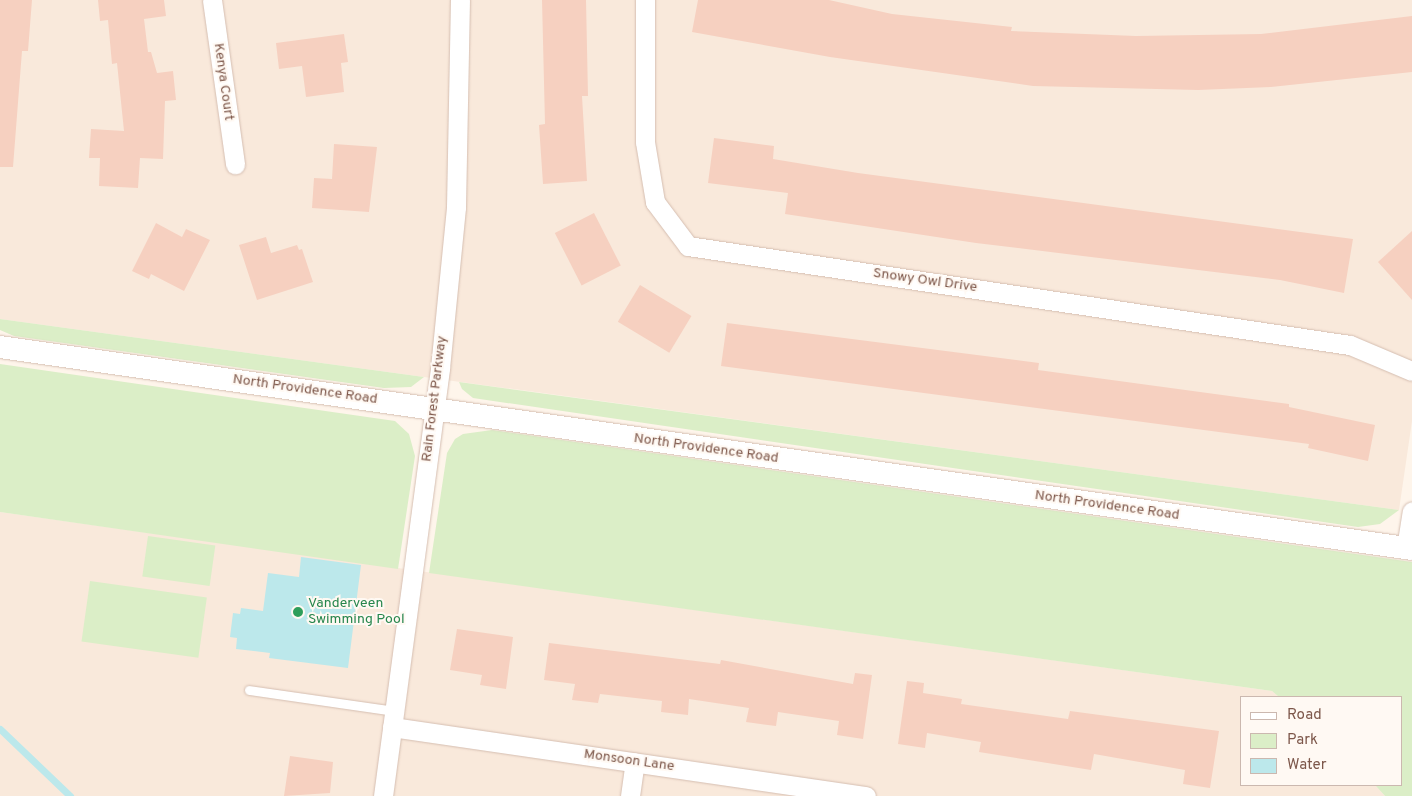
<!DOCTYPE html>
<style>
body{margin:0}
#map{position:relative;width:1412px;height:796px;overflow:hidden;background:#fef5eb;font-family:Overpass,sans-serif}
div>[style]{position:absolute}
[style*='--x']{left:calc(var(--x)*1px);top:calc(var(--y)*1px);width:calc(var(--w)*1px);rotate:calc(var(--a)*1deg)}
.residential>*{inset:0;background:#f9e9db}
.green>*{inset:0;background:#dbeec7;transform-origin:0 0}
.water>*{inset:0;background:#bce8eb}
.stream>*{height:7px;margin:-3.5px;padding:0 3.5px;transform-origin:3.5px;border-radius:3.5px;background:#bce8eb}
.building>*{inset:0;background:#f6d0c0;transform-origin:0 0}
.roads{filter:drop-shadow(0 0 1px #d5beb1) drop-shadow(0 0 1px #d5beb1)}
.service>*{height:9px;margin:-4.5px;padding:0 4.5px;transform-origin:4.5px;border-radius:4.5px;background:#fff}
.minor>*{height:19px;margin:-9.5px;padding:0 9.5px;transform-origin:9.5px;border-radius:9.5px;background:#fff}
.tertiary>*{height:22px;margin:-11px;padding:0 11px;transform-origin:11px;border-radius:11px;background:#fff}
.dots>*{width:14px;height:14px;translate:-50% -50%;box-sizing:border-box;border:2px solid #fff9f3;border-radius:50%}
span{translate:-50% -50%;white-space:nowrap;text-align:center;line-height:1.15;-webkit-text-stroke:4px #fff9f3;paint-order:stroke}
.street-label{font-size:14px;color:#7d574a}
.leisure-label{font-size:14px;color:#27864d}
.left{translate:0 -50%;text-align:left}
.legend{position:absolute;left:1240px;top:696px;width:162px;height:90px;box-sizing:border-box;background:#fff9f3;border:1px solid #cbb8af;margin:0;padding:6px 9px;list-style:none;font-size:15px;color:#7d574a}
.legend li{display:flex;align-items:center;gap:10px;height:25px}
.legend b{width:25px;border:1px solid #cbb8af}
</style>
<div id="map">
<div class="residential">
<i style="clip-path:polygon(0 0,1412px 0,1412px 421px,1399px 510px,0 319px)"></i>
<i style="clip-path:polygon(0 512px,1272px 691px,1279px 697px,1241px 697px,1241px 785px,1375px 785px,1385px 796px,0 796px)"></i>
</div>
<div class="green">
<i style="clip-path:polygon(0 319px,424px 377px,411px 387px,384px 388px,14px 336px,0 330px)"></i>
<i style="clip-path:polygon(0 364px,395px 421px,409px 434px,415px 456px,398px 569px,0 512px)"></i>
<i style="clip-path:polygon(459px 382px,1399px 510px,1380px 524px,1358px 527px,473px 398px,462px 389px)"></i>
<i style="clip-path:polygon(492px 430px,1412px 562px,1412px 796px,1385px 796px,1375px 785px,1401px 785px,1401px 697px,1279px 697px,1272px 691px,429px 573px,447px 453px,455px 439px,463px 434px)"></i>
<i style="left:148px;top:536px;width:68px;height:41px;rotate:8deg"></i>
<i style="left:90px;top:581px;width:118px;height:61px;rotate:8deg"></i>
</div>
<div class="water">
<i style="clip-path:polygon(301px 557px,361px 565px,348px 668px,269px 658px,270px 653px,236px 649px,237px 638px,230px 637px,233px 613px,240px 614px,241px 608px,263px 611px,268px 573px,299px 577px)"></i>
</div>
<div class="stream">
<i style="--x:0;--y:729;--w:97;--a:43.7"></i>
</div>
<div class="building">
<i style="clip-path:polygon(0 0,32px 0,28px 51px,22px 51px,13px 167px,0 167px)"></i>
<i style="clip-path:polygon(98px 0,164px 0,166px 16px,144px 19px,148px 52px,151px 52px,157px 73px,173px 71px,176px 100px,165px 101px,163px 159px,140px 158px,138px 188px,99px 186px,100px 158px,89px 158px,91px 129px,124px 131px,117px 63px,112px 64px,108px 20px,100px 21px)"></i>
<i style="clip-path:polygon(542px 0,586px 0,588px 96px,582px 96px,587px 181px,543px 184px,539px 125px,545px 124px)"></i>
<i style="clip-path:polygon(698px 0,829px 0,892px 14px,1012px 27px,1011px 31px,1136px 36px,1261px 34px,1412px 16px,1412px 72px,1271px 87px,1198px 90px,1033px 86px,830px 57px,692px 32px)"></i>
<i style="clip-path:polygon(344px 34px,348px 62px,341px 63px,344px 92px,306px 97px,302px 66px,279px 69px,276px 43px)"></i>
<i style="clip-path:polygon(714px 138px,774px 146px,773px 159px,858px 173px,1353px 239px,1344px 293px,1280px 280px,976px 243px,785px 214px,788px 193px,708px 183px)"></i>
<i style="clip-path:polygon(334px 144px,377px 147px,369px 212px,312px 208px,314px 178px,332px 179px)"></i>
<i style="left:594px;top:213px;width:59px;height:44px;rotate:63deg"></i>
<i style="clip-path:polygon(156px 223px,182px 237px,186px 229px,210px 240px,184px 291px,151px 274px,149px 279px,132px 271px)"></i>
<i style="clip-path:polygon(1412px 231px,1412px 300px,1378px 262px)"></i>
<i style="clip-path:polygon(266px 237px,271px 253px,297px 245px,299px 250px,302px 249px,313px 282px,257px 300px,239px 245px)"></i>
<i style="left:640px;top:285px;width:60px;height:43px;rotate:31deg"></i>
<i style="clip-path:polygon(727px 323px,1039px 363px,1038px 370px,1289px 404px,1289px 407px,1375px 425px,1368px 461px,1308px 448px,1309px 444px,721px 366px)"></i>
<i style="clip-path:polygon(457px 629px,513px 637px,506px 689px,480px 685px,482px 675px,450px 670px)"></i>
<i style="clip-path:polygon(549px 643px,720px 664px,721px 660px,853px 684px,855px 673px,872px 675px,863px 739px,837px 735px,839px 721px,778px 712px,776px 726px,746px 722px,749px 708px,689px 699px,688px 715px,661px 712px,662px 701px,600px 694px,598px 703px,572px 700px,575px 684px,544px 680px)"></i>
<i style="clip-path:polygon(907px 681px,924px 683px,923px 693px,962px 699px,961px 704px,1068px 719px,1070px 711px,1219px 731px,1210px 788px,1183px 784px,1185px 770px,1094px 754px,1091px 770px,979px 752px,981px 742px,927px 733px,925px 748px,898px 744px)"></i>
<i style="clip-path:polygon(290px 756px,333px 762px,330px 793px,284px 796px)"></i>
</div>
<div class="roads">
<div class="service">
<i style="--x:249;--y:690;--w:148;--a:8.2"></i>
</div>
<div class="minor">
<i style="--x:212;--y:0;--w:166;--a:82"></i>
<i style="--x:645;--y:0;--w:142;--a:90"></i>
<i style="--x:645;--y:142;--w:61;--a:80.5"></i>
<i style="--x:655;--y:202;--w:55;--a:53.1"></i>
<i style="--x:688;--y:246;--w:669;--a:8.51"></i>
<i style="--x:1350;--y:345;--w:67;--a:22.8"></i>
<i style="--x:1406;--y:548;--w:37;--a:-81"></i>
<i style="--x:392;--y:727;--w:479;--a:8.3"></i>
<i style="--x:383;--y:796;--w:432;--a:-82.4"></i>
<i style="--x:440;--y:368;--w:162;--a:-84.3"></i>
<i style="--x:456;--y:207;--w:207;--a:-88.9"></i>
<i style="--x:630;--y:796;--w:34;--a:-82"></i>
</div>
<div class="tertiary">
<i style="--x:0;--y:347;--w:1426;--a:8.14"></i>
</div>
</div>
<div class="dots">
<i style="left:298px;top:612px;background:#2e9e5b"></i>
</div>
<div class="street-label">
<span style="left:223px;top:82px;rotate:82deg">Kenya Court</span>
<span style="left:925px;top:281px;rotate:8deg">Snowy Owl Drive</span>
<span style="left:305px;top:390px;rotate:8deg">North Providence Road</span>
<span style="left:435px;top:399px;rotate:-83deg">Rain Forest Parkway</span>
<span style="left:706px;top:449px;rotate:8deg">North Providence Road</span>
<span style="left:1107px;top:506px;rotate:8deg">North Providence Road</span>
<span style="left:629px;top:761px;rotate:8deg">Monsoon Lane</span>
</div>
<div class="leisure-label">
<span class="left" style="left:308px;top:612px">Vanderveen<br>Swimming Pool</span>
</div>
<ul class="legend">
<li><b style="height:6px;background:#fff"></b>Road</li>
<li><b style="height:14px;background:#dbeec7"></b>Park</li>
<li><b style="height:14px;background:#bce8eb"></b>Water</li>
</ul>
</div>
